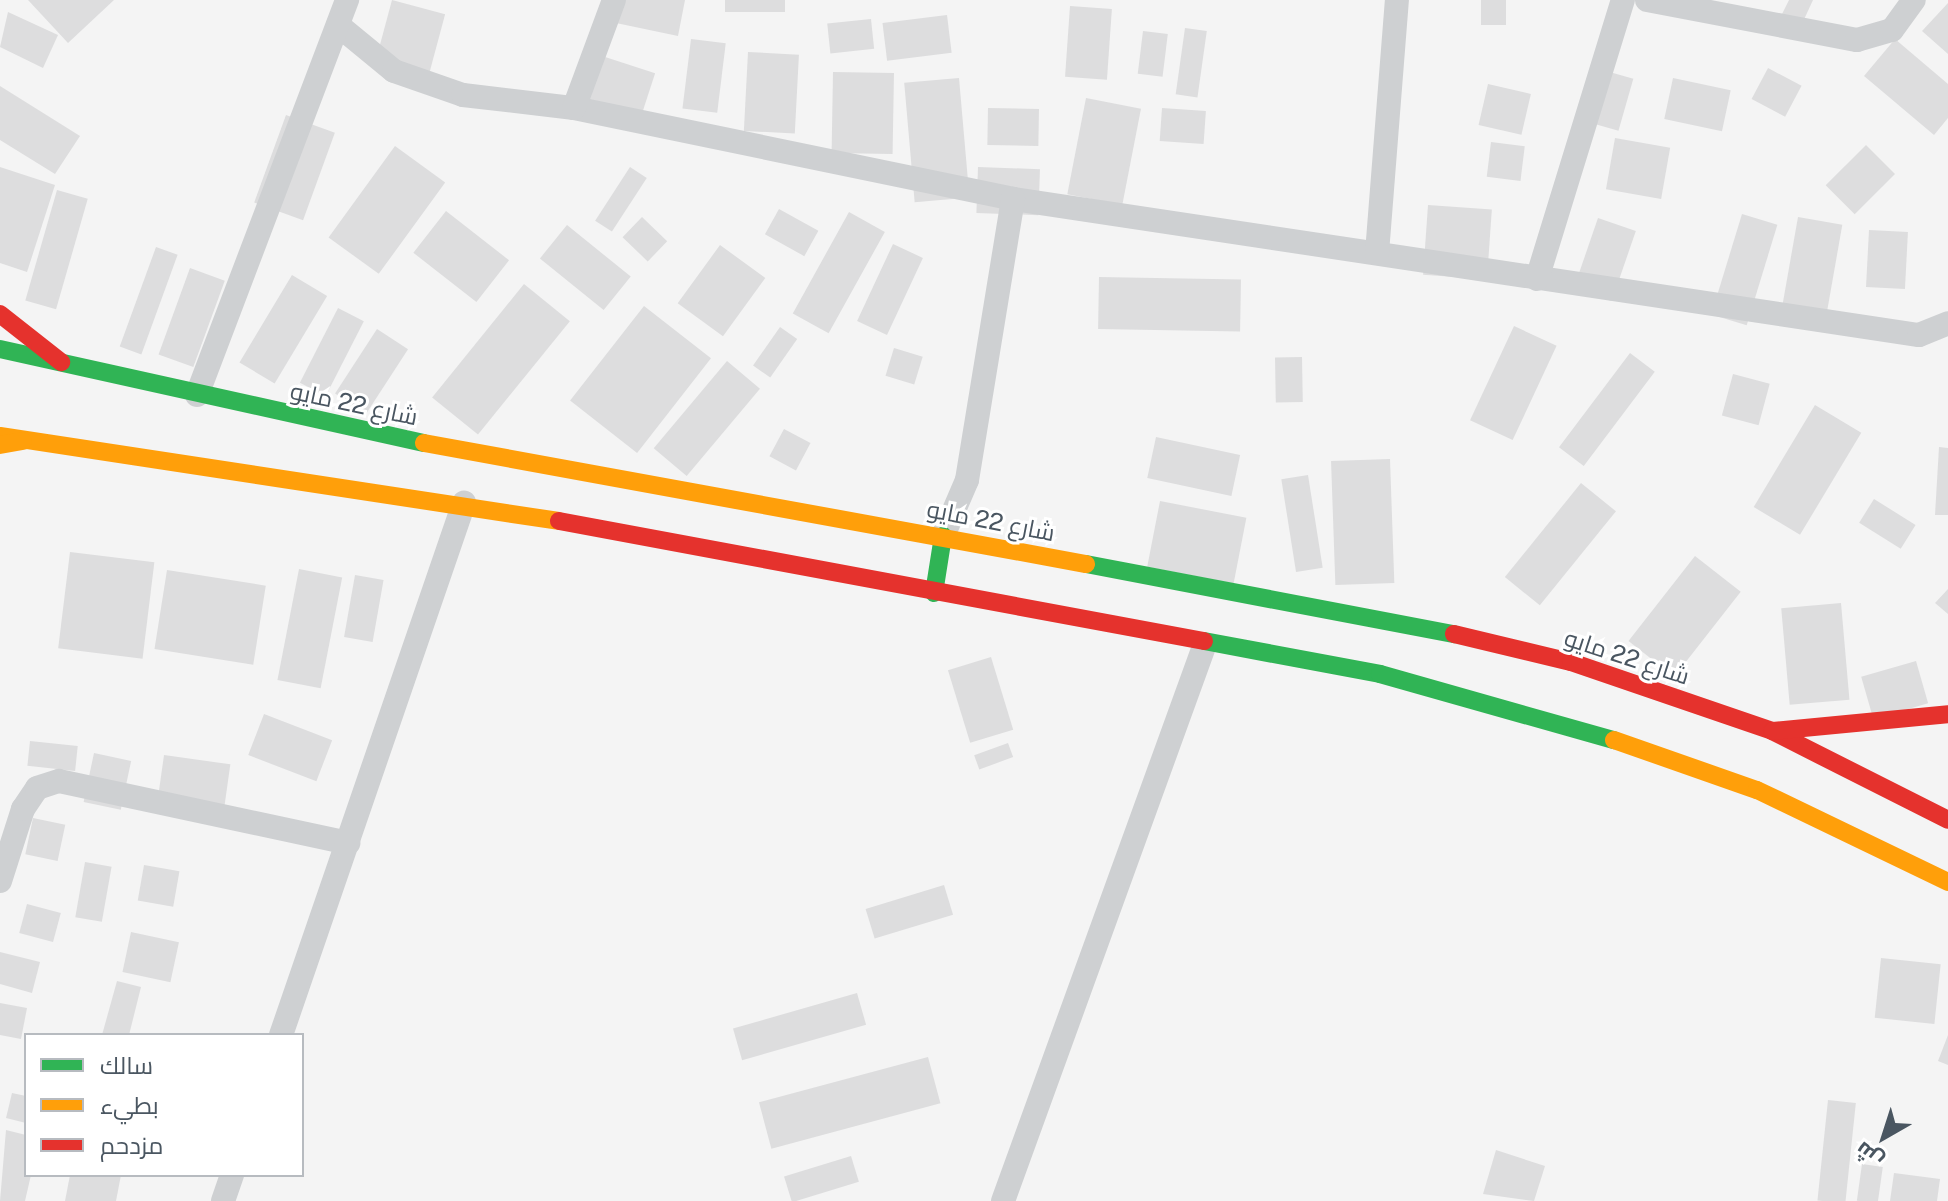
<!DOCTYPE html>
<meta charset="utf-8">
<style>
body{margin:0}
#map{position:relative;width:1948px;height:1201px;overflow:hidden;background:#f4f4f4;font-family:"Public Sans",Cairo,sans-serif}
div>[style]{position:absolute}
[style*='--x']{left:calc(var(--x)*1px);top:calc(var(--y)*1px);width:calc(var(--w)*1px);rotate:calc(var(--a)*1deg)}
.building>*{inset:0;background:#ddddde;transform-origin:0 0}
.street>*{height:24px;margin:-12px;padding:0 12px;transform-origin:12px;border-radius:12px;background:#ced0d2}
.fast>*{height:18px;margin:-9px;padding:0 9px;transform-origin:9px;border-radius:9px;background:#30b455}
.slow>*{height:18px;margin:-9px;padding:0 9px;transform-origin:9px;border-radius:9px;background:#ff9f0a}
.jam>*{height:18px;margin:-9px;padding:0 9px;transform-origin:9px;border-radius:9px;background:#e5322d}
span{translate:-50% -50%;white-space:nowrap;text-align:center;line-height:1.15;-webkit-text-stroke:6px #fff;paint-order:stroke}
.street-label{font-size:24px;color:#4a5661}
.legend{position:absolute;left:24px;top:1033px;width:280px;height:144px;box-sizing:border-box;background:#fff;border:2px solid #b7bbc0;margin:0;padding:10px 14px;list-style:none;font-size:24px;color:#4a5661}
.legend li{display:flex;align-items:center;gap:16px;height:40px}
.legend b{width:40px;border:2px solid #b7bbc0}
.north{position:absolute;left:1844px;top:1097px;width:80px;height:80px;-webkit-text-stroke:6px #fff;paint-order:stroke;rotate:219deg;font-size:22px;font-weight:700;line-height:32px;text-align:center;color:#4a5661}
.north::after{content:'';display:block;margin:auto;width:28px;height:36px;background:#4a5661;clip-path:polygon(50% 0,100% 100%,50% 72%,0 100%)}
</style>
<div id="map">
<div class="building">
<i style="clip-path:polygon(28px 0,114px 0,68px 43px)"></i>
<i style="left:392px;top:0;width:55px;height:64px;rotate:15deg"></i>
<i style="clip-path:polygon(620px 0,685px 0,678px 36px,616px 23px)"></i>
<i style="left:725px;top:0;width:60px;height:12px"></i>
<i style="left:1481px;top:0;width:25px;height:25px"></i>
<i style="clip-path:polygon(1789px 0,1813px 0,1801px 26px,1781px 16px)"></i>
<i style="clip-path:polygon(1948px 3px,1948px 54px,1922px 31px)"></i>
<i style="left:1070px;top:6px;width:42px;height:71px;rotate:4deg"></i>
<i style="clip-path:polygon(8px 12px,58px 35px,43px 68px,0 47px)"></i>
<i style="left:947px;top:15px;width:38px;height:65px;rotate:83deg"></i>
<i style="left:871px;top:19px;width:30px;height:44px;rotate:84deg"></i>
<i style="left:1185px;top:28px;width:22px;height:67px;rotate:8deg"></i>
<i style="left:1143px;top:31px;width:25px;height:43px;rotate:7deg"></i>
<i style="left:691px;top:39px;width:35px;height:70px;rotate:7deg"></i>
<i style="clip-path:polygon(1895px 39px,1948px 84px,1948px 118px,1934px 135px,1864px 76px)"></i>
<i style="left:748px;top:52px;width:51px;height:79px;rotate:3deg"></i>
<i style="left:599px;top:55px;width:59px;height:54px;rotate:18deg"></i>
<i style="left:1592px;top:67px;width:43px;height:54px;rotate:16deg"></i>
<i style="left:1768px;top:68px;width:38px;height:35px;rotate:28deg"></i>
<i style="left:833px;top:72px;width:61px;height:81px;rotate:1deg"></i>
<i style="left:959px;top:78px;width:120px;height:55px;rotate:85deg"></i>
<i style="left:1673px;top:78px;width:59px;height:42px;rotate:12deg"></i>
<i style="left:1488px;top:84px;width:44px;height:42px;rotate:13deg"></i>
<i style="clip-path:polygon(0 86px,80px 136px,55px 174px,0 140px)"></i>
<i style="left:1086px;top:98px;width:56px;height:98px;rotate:11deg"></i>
<i style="left:988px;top:108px;width:51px;height:37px;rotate:1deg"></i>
<i style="left:1162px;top:108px;width:44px;height:33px;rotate:4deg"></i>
<i style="left:286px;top:115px;width:52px;height:93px;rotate:20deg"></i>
<i style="left:1615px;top:138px;width:56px;height:52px;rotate:10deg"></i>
<i style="left:1491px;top:142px;width:34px;height:35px;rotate:7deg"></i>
<i style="left:1866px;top:145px;width:41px;height:57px;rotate:45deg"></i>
<i style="left:395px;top:146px;width:62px;height:113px;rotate:36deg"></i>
<i style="clip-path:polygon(0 167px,55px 185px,27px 272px,0 263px)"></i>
<i style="left:630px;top:167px;width:20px;height:64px;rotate:33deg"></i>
<i style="left:978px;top:167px;width:62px;height:46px;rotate:2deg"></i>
<i style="left:57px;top:190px;width:32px;height:115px;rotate:16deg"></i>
<i style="left:1428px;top:205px;width:64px;height:70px;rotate:4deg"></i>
<i style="left:779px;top:209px;width:45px;height:29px;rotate:29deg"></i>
<i style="left:446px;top:211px;width:80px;height:53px;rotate:38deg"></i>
<i style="left:849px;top:212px;width:41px;height:116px;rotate:29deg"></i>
<i style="left:1742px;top:214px;width:37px;height:105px;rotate:17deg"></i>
<i style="left:642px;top:217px;width:35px;height:28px;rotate:44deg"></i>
<i style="left:1798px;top:217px;width:45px;height:108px;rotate:10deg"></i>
<i style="left:1598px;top:218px;width:40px;height:74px;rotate:19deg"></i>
<i style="left:567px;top:225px;width:82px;height:43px;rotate:39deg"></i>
<i style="left:1869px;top:230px;width:39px;height:57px;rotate:3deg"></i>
<i style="left:893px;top:244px;width:33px;height:85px;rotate:25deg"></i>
<i style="left:720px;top:245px;width:56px;height:72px;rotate:36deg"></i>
<i style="left:156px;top:247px;width:23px;height:106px;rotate:20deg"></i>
<i style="left:190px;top:268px;width:37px;height:92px;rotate:20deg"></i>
<i style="left:292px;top:275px;width:41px;height:102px;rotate:31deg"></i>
<i style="left:1099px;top:277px;width:142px;height:52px;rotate:1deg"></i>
<i style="left:524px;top:284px;width:59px;height:146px;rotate:39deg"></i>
<i style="left:644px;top:306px;width:85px;height:120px;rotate:38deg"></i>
<i style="left:338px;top:308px;width:29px;height:84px;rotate:27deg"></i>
<i style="left:1514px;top:326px;width:47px;height:104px;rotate:25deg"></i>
<i style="left:780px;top:327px;width:21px;height:47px;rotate:35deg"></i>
<i style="left:377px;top:329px;width:37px;height:77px;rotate:33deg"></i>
<i style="left:894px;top:348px;width:30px;height:29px;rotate:17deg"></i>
<i style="left:1630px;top:353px;width:31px;height:118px;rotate:37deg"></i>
<i style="left:1302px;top:357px;width:45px;height:27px;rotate:89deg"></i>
<i style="left:727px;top:361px;width:43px;height:114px;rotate:40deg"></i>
<i style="left:1733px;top:374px;width:38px;height:43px;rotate:15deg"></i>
<i style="left:1815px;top:405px;width:54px;height:119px;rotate:31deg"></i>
<i style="left:784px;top:429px;width:30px;height:31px;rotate:28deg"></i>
<i style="left:1156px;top:437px;width:86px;height:42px;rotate:12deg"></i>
<i style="clip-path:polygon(1939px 447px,1948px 448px,1948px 515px,1935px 515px)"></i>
<i style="left:1390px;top:459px;width:124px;height:59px;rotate:88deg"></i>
<i style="left:1308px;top:475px;width:94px;height:27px;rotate:81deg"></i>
<i style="left:1581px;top:483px;width:45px;height:121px;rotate:39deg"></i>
<i style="left:1874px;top:499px;width:49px;height:28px;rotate:32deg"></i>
<i style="left:1160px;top:501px;width:88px;height:67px;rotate:11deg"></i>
<i style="left:70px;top:552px;width:85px;height:97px;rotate:7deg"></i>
<i style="left:1695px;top:556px;width:58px;height:108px;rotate:38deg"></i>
<i style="left:299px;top:569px;width:44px;height:113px;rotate:11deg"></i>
<i style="left:167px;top:570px;width:100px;height:80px;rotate:9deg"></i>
<i style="left:355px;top:575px;width:29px;height:63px;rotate:10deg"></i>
<i style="clip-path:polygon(1948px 589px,1948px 614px,1935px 603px)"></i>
<i style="left:1841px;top:603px;width:97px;height:60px;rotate:85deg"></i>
<i style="left:991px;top:657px;width:76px;height:45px;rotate:73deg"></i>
<i style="left:1916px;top:661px;width:44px;height:57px;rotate:74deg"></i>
<i style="left:264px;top:714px;width:73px;height:44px;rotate:21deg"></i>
<i style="left:30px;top:741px;width:48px;height:25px;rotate:6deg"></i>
<i style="left:1008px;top:743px;width:15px;height:36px;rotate:70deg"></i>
<i style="left:94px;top:753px;width:38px;height:50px;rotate:12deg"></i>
<i style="left:164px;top:755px;width:67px;height:47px;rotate:8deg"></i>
<i style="left:33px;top:818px;width:33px;height:37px;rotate:12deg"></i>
<i style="left:85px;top:862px;width:27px;height:56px;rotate:10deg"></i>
<i style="left:144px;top:865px;width:36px;height:36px;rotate:10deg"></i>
<i style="left:944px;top:885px;width:31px;height:82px;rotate:73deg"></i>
<i style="left:27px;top:904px;width:35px;height:30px;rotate:15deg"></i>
<i style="left:131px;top:932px;width:49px;height:41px;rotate:12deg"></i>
<i style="clip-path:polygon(0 952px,40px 962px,32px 993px,0 984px)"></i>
<i style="left:1881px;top:958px;width:60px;height:60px;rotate:6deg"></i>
<i style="clip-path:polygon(117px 981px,141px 987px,129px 1035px,102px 1035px)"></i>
<i style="left:857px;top:993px;width:33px;height:129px;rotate:74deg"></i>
<i style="clip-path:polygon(0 1003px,27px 1008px,21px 1039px,0 1035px)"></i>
<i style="clip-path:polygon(1948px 1035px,1948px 1065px,1938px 1061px)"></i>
<i style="left:928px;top:1057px;width:48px;height:175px;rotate:75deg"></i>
<i style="clip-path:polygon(12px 1093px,26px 1096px,26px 1123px,6px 1118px)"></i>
<i style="left:1828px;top:1100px;width:28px;height:101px;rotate:6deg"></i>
<i style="clip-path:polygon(6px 1130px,26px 1135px,31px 1175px,25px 1201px,0 1201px)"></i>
<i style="clip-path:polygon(1496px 1150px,1545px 1166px,1534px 1201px,1483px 1194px)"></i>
<i style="left:851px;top:1156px;width:27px;height:70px;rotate:73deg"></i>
<i style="left:1862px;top:1164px;width:21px;height:37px;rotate:8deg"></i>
<i style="clip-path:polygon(1894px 1173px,1940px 1179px,1937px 1201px,1890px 1201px)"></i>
<i style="clip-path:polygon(70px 1175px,121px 1175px,116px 1201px,65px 1201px)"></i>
</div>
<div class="street">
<i style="--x:1647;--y:0;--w:214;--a:10.8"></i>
<i style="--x:1857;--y:40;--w:36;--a:-16"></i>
<i style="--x:1892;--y:30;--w:37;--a:-54"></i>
<i style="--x:338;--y:25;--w:72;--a:39.4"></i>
<i style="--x:394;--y:71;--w:73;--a:19.2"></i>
<i style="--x:463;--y:95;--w:112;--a:6.7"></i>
<i style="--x:574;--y:108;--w:448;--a:11.7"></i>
<i style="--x:1013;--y:199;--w:916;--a:8.54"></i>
<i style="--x:1919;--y:335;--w:31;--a:-22"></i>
<i style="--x:574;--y:108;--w:115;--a:-69.7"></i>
<i style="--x:1377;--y:253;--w:254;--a:-85.5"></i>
<i style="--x:1537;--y:279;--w:292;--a:-72.9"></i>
<i style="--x:197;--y:395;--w:423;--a:-69.2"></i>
<i style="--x:943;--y:536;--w:61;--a:-66.8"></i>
<i style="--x:967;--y:480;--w:285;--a:-80.7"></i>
<i style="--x:0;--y:881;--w:76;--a:-72.3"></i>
<i style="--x:23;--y:809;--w:25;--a:-56"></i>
<i style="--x:37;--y:788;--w:23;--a:-18"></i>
<i style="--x:59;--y:781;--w:296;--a:12.1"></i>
<i style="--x:281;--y:1035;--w:563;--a:-71.02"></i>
<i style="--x:223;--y:1201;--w:28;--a:-71"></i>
<i style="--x:1003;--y:1201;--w:592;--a:-70.07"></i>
</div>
<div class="fast">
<i style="--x:0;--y:349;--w:434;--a:12.5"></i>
<i style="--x:1086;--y:564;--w:375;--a:10.8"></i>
<i style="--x:934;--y:593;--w:58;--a:-81"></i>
<i style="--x:1204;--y:641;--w:179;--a:10.6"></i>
<i style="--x:1380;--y:674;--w:243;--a:15.8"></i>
</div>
<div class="slow">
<i style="--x:0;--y:436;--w:565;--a:8.65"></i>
<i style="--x:424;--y:443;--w:673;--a:10.36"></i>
<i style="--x:0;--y:445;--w:23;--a:-10"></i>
<i style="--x:1614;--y:740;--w:151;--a:19.3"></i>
<i style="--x:1757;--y:790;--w:212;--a:25.7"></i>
</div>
<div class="jam">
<i style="--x:0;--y:314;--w:78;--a:38.2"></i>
<i style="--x:559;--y:521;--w:656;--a:10.54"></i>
<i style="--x:1454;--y:634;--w:120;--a:13.5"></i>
<i style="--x:1571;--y:662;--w:213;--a:18.9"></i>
<i style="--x:1772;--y:731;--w:197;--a:26.8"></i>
<i style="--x:1773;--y:731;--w:176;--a:-5.5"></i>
</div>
<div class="street-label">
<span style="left:354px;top:404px;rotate:12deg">شارع 22 مايو</span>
<span style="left:991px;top:521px;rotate:11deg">شارع 22 مايو</span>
<span style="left:1627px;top:657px;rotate:18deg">شارع 22 مايو</span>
</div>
<ul class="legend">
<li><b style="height:10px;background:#30b455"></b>سالك</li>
<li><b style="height:10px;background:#ff9f0a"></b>بطيء</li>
<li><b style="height:10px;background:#e5322d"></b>مزدحم</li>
</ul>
<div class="north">ش</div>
</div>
